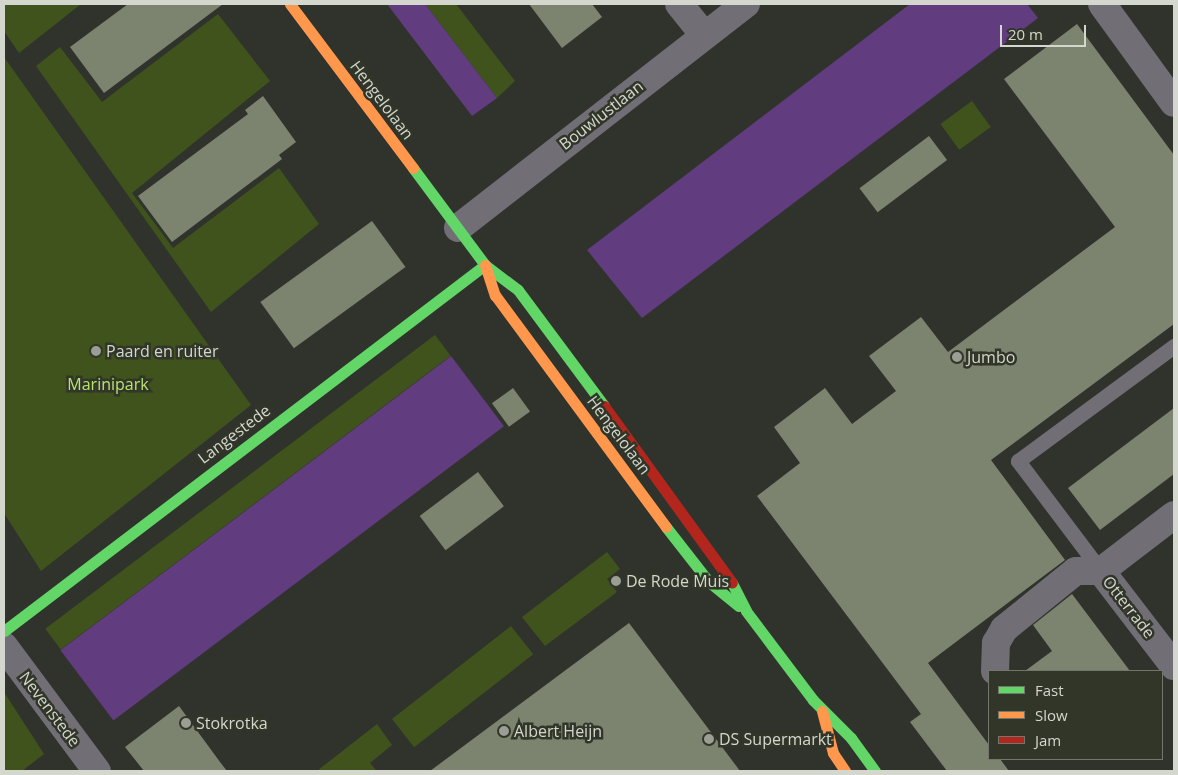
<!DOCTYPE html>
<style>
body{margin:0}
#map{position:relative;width:1178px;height:775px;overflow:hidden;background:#30332c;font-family:"Open Sans",sans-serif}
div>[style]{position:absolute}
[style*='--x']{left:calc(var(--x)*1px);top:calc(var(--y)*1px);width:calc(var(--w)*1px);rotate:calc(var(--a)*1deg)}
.green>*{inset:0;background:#40531c;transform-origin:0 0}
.water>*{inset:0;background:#613c7f;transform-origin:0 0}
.building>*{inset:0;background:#7c8470;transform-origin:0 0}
.lane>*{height:15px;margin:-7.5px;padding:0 7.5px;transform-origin:7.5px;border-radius:7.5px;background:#726e76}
.street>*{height:28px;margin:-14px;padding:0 14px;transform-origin:14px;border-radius:14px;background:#726e76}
.fast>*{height:11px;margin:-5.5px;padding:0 5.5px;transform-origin:5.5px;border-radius:5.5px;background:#63d668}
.slow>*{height:11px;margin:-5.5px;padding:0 5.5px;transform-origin:5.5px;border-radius:5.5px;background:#ff974d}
.jam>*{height:11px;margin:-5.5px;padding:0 5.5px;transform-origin:5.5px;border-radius:5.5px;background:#b3261e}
.dots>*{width:14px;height:14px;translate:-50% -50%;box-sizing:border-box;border:2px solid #313629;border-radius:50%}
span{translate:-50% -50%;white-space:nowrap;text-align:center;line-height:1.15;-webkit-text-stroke:5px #313629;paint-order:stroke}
.street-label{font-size:16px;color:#d3d7ce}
.poi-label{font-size:16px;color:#d3d7ce}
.left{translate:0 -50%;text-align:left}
.park-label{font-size:16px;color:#b9e36d}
.frame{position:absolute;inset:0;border:5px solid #d3d7ce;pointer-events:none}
.legend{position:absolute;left:988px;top:670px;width:175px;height:90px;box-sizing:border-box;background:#313629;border:1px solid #72766b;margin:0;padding:6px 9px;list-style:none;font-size:15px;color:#d3d7ce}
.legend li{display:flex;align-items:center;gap:10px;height:25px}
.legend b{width:25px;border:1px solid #72766b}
.scale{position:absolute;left:1000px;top:25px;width:86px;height:22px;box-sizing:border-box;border:2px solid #d3d7ce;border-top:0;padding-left:6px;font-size:15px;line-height:18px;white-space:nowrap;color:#d3d7ce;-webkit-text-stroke:4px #313629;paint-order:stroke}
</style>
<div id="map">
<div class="green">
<i style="clip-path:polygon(4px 4px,81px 4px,19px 53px,4px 31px)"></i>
<i style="clip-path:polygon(425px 4px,456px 4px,515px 81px,497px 98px)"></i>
<i style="clip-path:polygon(218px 14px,270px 81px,132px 193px,173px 248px,279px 168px,319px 224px,211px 312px,36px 66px,60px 47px,102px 102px)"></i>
<i style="clip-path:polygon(4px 57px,251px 405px,41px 571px,4px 513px)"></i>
<i style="left:972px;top:101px;width:32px;height:39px;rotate:54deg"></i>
<i style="left:435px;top:335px;width:26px;height:488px;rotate:53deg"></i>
<i style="clip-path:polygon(607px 552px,620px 569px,607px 579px,617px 592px,545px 646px,522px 617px)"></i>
<i style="left:511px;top:626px;width:36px;height:151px;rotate:52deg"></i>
<i style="clip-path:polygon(4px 692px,44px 754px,22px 771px,4px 771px)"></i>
<i style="clip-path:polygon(377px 724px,392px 745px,370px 763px,376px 770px,317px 771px)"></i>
</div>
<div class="water">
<i style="clip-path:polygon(387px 4px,425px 4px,497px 98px,472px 116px)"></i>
<i style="clip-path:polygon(910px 4px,1027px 4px,1038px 18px,642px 318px,587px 250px)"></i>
<i style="left:451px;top:356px;width:88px;height:489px;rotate:53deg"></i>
</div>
<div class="building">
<i style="clip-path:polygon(128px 4px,223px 4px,104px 93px,70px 47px)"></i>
<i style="clip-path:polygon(529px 4px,592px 4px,602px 17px,562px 48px)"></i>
<i style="clip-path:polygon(1077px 24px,1174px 155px,1174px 324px,991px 460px,1065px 560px,928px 663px,989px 745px,989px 759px,1000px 759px,1009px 771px,947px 771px,910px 722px,921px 714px,757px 496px,800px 463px,774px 427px,825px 388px,852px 424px,896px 391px,869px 356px,921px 317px,948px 352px,1115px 227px,1004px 79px)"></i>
<i style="clip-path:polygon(263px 96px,296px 142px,279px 155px,282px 159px,172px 242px,138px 196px,248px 114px,245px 110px)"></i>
<i style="left:929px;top:136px;width:30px;height:87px;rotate:53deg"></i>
<i style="left:372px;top:221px;width:57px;height:138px;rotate:54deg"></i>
<i style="left:513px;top:388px;width:29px;height:26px;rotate:54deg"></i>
<i style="clip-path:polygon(1174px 408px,1174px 474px,1100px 530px,1068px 488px)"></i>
<i style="left:478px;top:472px;width:43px;height:73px;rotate:53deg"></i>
<i style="clip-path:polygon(1072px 594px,1130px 671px,1025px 671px,1052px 651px,1033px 625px)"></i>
<i style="clip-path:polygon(629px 623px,740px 771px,430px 771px)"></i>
<i style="clip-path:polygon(179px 706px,220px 762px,227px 771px,144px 771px,125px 747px)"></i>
</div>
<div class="lane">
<i style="--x:1101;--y:571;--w:138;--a:-127"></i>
<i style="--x:1018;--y:461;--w:194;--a:-36.4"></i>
</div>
<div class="street">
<i style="--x:679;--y:4;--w:40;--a:51"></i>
<i style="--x:1102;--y:4;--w:122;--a:54"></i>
<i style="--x:458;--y:228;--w:365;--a:-37.9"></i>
<i style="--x:1101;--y:571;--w:120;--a:52.5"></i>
<i style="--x:1101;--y:571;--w:92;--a:-37.5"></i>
<i style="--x:4;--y:646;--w:156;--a:53.4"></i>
<i style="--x:995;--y:671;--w:28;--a:-88"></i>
<i style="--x:996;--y:643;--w:16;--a:-60"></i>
<i style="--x:1004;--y:629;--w:92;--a:-38.9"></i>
<i style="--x:1076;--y:571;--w:25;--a:0"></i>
</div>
<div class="fast">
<i style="--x:413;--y:168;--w:121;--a:53.4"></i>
<i style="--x:485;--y:265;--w:41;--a:37.1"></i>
<i style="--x:518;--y:290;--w:144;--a:53.4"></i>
<i style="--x:666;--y:527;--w:70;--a:52"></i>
<i style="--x:709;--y:582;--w:38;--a:39"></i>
<i style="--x:732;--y:583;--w:31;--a:63"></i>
<i style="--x:746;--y:611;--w:111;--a:53"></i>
<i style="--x:813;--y:700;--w:54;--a:45"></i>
<i style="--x:851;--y:738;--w:41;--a:54"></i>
<i style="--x:4;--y:631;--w:604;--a:-37.27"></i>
</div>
<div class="slow">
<i style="--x:290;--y:4;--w:205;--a:53.1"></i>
<i style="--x:485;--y:265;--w:32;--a:72"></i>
<i style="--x:495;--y:295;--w:288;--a:53.6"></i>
<i style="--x:822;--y:711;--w:43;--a:75.3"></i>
<i style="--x:833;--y:753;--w:22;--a:56"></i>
</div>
<div class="jam">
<i style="--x:604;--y:406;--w:218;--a:54.1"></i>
</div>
<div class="dots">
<i style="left:96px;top:351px;background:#9a9e95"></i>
<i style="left:957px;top:357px;background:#9a9e95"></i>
<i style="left:616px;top:581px;background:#9a9e95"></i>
<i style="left:186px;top:723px;background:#9a9e95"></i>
<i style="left:504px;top:731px;background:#9a9e95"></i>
<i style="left:709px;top:739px;background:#9a9e95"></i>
</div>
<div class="street-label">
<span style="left:382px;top:100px;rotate:53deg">Hengelolaan</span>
<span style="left:601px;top:115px;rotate:-38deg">Bouwlustlaan</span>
<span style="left:234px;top:434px;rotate:-37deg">Langestede</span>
<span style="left:619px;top:435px;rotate:53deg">Hengelolaan</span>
<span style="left:1129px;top:607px;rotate:52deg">Otterrade</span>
<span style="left:50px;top:709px;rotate:53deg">Nevenstede</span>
</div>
<div class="poi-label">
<span class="left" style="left:106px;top:351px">Paard en ruiter</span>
<span class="left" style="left:967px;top:357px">Jumbo</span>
<span class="left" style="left:626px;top:581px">De Rode Muis</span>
<span class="left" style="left:196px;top:723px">Stokrotka</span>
<span class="left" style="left:514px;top:731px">Albert Heijn</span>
<span class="left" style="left:719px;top:739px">DS Supermarkt</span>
</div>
<div class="park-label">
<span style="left:108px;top:384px">Marinipark</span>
</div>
<div class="frame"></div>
<ul class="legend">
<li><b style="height:6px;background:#63d668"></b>Fast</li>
<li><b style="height:6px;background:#ff974d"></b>Slow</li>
<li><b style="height:6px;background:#b3261e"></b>Jam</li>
</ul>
<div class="scale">20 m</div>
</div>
